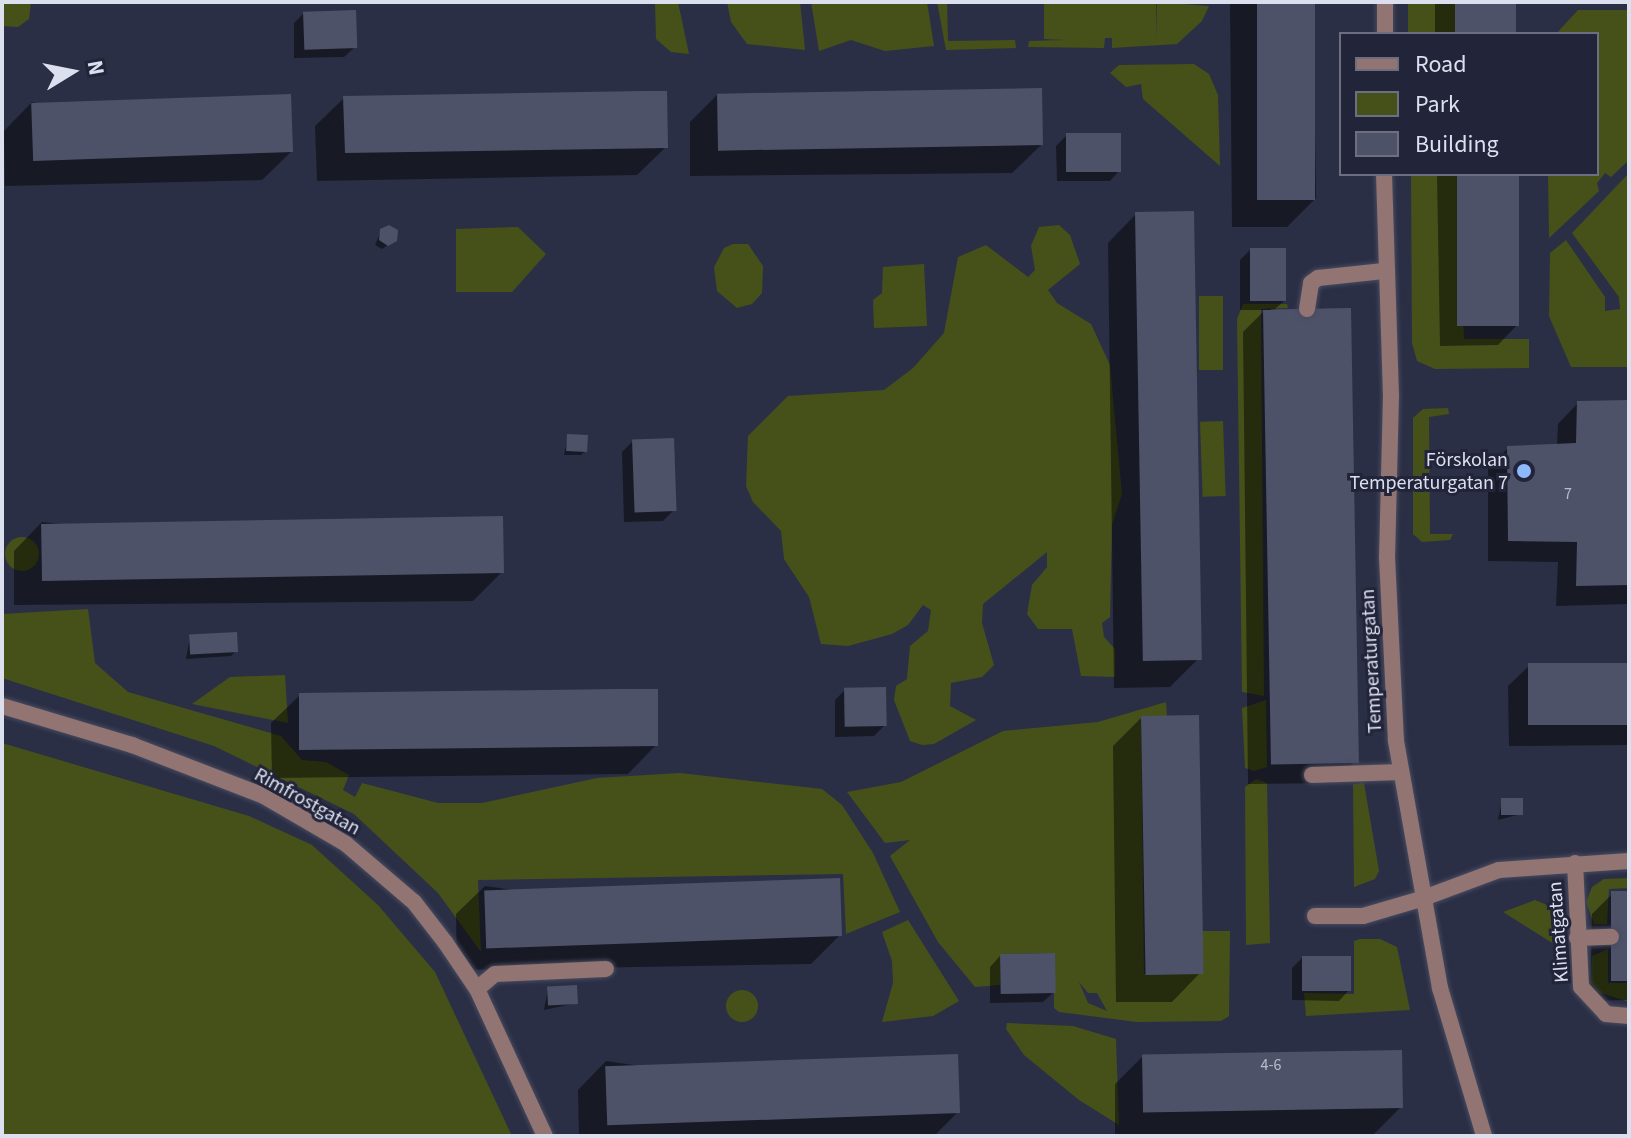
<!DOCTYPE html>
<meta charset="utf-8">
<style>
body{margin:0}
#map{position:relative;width:1631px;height:1138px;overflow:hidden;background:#2b2f45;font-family:"Source Sans 3",sans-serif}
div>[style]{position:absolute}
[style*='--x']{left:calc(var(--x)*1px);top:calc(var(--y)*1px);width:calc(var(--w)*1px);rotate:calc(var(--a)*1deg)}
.green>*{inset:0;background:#46511a;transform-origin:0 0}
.round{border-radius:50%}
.shadow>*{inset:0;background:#0007;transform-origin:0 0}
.building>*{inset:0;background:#4d5269;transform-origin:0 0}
.roads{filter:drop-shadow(0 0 2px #474b60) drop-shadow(0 0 2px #474b60)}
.service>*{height:16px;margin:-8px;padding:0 8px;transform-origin:8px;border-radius:8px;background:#927472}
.minor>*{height:16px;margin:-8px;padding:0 8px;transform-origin:8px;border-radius:8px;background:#927472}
.dots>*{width:22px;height:22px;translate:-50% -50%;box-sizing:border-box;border:4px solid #22253a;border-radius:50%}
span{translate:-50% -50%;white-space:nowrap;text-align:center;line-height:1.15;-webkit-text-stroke:6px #22253a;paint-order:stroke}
.number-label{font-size:16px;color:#b8bccd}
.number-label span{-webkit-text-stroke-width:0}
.poi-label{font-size:20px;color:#dcdfee}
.right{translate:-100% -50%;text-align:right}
.street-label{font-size:20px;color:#dcdfee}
.frame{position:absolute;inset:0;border:4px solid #dcdfee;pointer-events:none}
.legend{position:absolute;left:1339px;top:32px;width:260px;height:144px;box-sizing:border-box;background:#22253a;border:2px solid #6c6f82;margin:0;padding:10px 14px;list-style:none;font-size:24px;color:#dcdfee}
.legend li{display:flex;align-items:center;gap:16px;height:40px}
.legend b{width:40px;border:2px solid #6c6f82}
.north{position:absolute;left:32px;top:32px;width:80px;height:80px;-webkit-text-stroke:6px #22253a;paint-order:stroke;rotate:80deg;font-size:22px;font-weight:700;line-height:32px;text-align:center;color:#dcdfee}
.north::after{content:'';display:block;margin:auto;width:28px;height:36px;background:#dcdfee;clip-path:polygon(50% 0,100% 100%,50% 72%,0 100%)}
</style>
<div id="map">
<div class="green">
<i style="clip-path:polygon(2px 2px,31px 2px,29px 19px,18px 27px,2px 26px)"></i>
<i style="clip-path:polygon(655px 2px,678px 2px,689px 54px,671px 52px,656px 39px)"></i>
<i style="clip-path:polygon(727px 2px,800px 2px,805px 50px,747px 44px,731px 22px)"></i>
<i style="clip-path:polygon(811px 2px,927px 2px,934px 46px,885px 51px,851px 40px,819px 51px)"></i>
<i style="clip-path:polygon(937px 2px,947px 2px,948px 41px,1015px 40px,1016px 48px,946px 50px)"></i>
<i style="clip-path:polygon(1044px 2px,1156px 2px,1157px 38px,1157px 2px,1209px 6px,1202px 21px,1177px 44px,1112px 48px,1112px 38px,1105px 38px,1104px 48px,1028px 47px,1029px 41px,1065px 40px,1044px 39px)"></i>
<i style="left:1408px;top:2px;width:47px;height:32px"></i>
<i style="clip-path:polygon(1578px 10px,1629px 10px,1629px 160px,1611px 177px,1605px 173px,1597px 183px,1599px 191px,1549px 238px,1548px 174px,1597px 174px,1597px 34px,1556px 34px)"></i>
<i style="clip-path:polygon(1194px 64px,1209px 74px,1218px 95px,1220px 166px,1143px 99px,1141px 84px,1126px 87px,1110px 73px,1119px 65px)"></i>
<i style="clip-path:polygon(1629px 173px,1629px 367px,1571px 367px,1549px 316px,1550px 253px,1566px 240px,1605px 297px,1605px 311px,1620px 309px,1619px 297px,1572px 233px)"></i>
<i style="clip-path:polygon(1411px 174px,1457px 174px,1464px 339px,1529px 339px,1529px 368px,1435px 369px,1417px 361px,1412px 343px)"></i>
<i style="clip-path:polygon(1059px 225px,1070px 235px,1080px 264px,1048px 290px,1057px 303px,1091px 324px,1110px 365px,1122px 494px,1112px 525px,1110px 617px,1102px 623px,1104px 637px,1115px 649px,1115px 677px,1081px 676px,1072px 629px,1038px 629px,1027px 614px,1032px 585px,1047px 567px,1047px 552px,983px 604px,982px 623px,994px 665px,982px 677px,951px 683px,950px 706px,976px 720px,934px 744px,922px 745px,910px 741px,894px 700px,896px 686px,907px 679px,910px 646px,928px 631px,931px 610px,923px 605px,908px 625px,892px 634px,848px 646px,821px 644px,809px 597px,784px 559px,781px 531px,753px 502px,746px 486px,748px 436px,788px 396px,884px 390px,913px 368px,944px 333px,958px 257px,986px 245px,1028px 277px,1035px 270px,1031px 246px,1039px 227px)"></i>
<i style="clip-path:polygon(518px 227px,546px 254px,512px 292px,456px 292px,456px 229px)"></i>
<i style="clip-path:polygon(733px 244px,748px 244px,763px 266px,762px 293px,752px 304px,737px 308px,717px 291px,714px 267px,724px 248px)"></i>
<i style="clip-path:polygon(924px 264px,927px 326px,874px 328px,873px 300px,882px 293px,883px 267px)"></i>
<i style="left:1199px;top:296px;width:24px;height:74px"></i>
<i style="clip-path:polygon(1243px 304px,1287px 304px,1288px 308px,1261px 309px,1264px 696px,1242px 692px,1237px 319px)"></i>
<i style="clip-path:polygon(1448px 408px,1449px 414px,1429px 417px,1430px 534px,1453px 534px,1450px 540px,1422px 542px,1413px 534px,1413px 418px,1423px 409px)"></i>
<i style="left:1223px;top:421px;width:75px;height:23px;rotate:88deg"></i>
<i class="round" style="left:5px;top:537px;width:34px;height:34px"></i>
<i style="clip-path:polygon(88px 609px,95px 663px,128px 692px,281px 736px,302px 760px,326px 762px,349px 775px,343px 790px,355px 797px,362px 783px,438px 803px,482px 803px,597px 778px,680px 773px,822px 789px,842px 805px,873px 853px,900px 912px,846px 934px,843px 874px,478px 880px,481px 952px,438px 893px,354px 814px,214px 746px,2px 678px,2px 614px)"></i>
<i style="clip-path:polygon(285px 675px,288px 723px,192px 704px,230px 677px)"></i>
<i style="clip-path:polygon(1266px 700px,1267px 767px,1254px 771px,1245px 768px,1242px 708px)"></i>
<i style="clip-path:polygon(evenodd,1166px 702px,1167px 716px,1141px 716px,1144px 974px,1202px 974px,1202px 931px,1230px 931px,1229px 1016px,1221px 1021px,1137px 1022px,1059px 1012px,1054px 1008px,1054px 953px,1000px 954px,1000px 985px,975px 987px,938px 942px,890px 856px,910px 840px,885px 843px,847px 792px,901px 782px,1003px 731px,1098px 722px,1166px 702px,1079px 982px,1088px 993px,1097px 993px,1107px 1011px,1088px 1003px,1079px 982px)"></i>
<i style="clip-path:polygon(2px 743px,249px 816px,312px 845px,378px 905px,435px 972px,512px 1136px,2px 1136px)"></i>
<i style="clip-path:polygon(1256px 779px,1267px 783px,1270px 943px,1246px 945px,1245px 787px)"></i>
<i style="clip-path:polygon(1364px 783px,1379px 871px,1375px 879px,1354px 887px,1353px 784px)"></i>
<i style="clip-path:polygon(1629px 878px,1629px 888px,1609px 889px,1607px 924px,1594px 924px,1586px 902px,1592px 887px,1604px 879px)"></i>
<i style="clip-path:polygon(1535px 900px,1559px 910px,1562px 949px,1503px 912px)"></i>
<i style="clip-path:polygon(908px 920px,959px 1001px,933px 1016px,882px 1022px,893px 983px,892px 961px,882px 932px)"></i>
<i style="clip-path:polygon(1360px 939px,1380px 939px,1397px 947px,1410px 1010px,1306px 1016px,1304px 993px,1354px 994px,1354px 941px)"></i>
<i style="clip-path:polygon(1608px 949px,1608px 983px,1629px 983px,1629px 1002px,1598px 992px,1591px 983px,1592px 956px)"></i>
<i class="round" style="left:726px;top:990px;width:32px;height:32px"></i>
<i style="clip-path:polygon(1007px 1023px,1073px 1026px,1116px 1039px,1119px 1125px,1079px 1100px,1024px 1055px,1006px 1029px)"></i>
</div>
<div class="shadow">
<i style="clip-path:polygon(1230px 2px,1313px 2px,1316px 198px,1287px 227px,1232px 227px)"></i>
<i style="left:1435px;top:2px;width:79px;height:32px"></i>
<i style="clip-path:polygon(304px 13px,355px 47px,344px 57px,294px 58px,294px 23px)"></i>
<i style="clip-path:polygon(718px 94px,1041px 145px,1012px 173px,690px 176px,690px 122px)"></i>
<i style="clip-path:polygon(344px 98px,666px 147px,637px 175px,317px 181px,315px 126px)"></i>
<i style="clip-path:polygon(32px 102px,291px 152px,262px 180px,5px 186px,4px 131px)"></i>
<i style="clip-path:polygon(1067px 135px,1120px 170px,1110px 181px,1057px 181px,1056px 146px)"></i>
<i style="clip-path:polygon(1437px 174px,1516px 174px,1518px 324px,1498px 345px,1440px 346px)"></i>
<i style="clip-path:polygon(1136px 214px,1198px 659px,1170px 687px,1114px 688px,1108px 243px)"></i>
<i style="clip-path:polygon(381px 231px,395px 240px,382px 249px,375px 245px)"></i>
<i style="clip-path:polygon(1250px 250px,1285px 300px,1273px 311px,1354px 762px,1334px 783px,1248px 784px,1243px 332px,1265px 310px,1240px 310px,1240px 260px)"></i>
<i style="clip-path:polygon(1629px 402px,1629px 604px,1556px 606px,1558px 562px,1488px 561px,1488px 468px,1508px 448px,1557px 446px,1558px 424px,1578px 403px)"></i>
<i style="clip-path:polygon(568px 436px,586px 450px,581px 455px,564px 455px)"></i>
<i style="clip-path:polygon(633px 441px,674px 510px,663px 521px,624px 522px,622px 452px)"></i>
<i style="clip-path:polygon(42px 522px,502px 572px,473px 601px,14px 605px,14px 551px)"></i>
<i style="clip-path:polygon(190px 637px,236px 651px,231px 656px,186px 659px)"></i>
<i style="clip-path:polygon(1629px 665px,1629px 745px,1509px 746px,1508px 686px,1529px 666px)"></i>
<i style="clip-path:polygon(845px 690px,885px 725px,874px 736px,835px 737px,835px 700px)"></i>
<i style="clip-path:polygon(300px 695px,656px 745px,628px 774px,272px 778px,271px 723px)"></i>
<i style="clip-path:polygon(1141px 718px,1200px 973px,1172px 1002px,1116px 1002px,1113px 746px)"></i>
<i style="clip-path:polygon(1502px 801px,1521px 814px,1498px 820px)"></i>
<i style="clip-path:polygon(485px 886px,840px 935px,811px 964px,457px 970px,456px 914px)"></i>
<i style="clip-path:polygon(1629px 893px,1629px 1000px,1590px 1001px,1592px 914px,1612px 894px)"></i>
<i style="clip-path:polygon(1000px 956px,1054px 992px,1043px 1002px,990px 1003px,990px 967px)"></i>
<i style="clip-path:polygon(1302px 958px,1349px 990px,1339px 1001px,1292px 1000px,1292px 968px)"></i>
<i style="clip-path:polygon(548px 989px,576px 1003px,544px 1010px)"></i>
<i style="clip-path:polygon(1143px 1056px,1401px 1107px,1372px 1136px,1115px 1136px,1115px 1084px)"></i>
<i style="clip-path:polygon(606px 1061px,958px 1112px,934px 1136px,579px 1136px,578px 1090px)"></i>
</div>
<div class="building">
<i style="left:1257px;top:2px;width:58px;height:198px"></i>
<i style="left:1455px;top:2px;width:61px;height:32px"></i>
<i style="left:356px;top:10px;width:38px;height:53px;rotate:88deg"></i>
<i style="left:1042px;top:88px;width:57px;height:325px;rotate:89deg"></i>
<i style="clip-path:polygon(644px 91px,667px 91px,668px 148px,345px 153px,343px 96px)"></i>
<i style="left:291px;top:94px;width:58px;height:260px;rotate:88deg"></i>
<i style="left:1066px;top:133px;width:55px;height:39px"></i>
<i style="left:1457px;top:174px;width:62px;height:152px"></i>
<i style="left:1194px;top:211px;width:449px;height:59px;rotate:89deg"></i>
<i style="clip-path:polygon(389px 225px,398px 230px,397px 241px,388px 246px,379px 240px,380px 229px)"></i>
<i style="left:1250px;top:248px;width:36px;height:53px"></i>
<i style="left:1351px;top:308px;width:455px;height:88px;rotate:89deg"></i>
<i style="clip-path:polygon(1629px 400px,1629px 585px,1576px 586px,1577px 542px,1508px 541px,1507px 446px,1576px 443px,1577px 401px)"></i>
<i style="left:567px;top:434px;width:21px;height:17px;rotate:3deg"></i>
<i style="left:674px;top:438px;width:73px;height:42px;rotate:88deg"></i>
<i style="left:503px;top:516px;width:57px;height:462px;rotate:89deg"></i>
<i style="left:237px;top:632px;width:20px;height:48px;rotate:87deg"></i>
<i style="left:1629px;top:663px;width:62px;height:101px;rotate:90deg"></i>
<i style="left:886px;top:687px;width:39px;height:42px;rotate:89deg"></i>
<i style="clip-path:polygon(618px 689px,658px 689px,658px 746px,299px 750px,299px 693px)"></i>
<i style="left:1199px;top:715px;width:259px;height:58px;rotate:89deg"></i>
<i style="left:1523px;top:798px;width:17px;height:22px;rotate:90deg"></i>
<i style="left:840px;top:878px;width:58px;height:356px;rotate:88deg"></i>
<i style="left:1629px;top:891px;width:90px;height:18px;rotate:90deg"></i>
<i style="left:1055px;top:953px;width:40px;height:55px;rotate:89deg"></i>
<i style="left:1302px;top:956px;width:49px;height:35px"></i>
<i style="left:577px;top:985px;width:19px;height:30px;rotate:87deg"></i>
<i style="left:1402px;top:1050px;width:58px;height:260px;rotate:89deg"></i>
<i style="left:958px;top:1054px;width:59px;height:353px;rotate:88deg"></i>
</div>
<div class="roads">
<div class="service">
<i style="--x:1307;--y:309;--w:26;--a:-81"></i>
<i style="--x:1311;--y:283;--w:9;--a:-36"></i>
<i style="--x:1318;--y:278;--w:66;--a:-6.1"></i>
<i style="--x:1312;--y:775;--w:88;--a:-2"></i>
<i style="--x:1575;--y:863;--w:124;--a:87.2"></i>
<i style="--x:1581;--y:987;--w:37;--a:47"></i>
<i style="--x:1606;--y:1014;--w:23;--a:5"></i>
<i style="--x:1315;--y:916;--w:48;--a:0"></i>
<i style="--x:1363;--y:916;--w:60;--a:-16.3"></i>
<i style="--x:1577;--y:938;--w:34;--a:-2"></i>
<i style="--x:477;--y:989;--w:23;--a:-40"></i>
<i style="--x:495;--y:974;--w:111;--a:-2.6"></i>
</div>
<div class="minor">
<i style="--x:1385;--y:34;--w:32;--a:-90"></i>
<i style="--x:1384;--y:174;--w:221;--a:88.2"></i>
<i style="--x:1391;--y:395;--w:162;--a:91.4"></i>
<i style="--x:1387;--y:557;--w:184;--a:87.2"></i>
<i style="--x:1396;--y:741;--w:251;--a:79.9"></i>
<i style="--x:1440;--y:988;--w:154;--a:73.4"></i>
<i style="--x:2;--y:706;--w:136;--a:16.7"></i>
<i style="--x:132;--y:745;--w:142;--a:21.1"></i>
<i style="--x:264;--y:796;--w:95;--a:30.3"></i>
<i style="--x:346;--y:844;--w:89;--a:40.5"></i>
<i style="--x:414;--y:902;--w:51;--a:52.2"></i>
<i style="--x:445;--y:942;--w:57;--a:55.8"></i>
<i style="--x:477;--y:989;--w:162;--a:65.2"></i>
<i style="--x:1421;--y:899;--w:83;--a:-20.4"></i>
<i style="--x:1499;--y:870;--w:130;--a:-4"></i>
</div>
</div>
<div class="dots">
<i style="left:1524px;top:471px;background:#8eb9fd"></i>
</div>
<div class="number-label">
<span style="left:1568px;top:494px">7</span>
<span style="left:1271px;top:1065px">4-6</span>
</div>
<div class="poi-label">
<span class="right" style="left:1508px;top:472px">Förskolan<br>Temperaturgatan 7</span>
</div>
<div class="street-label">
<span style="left:1372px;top:661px;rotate:-93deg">Temperaturgatan</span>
<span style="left:307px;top:802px;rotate:29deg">Rimfrostgatan</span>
<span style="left:1559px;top:932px;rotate:-94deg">Klimatgatan</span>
</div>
<div class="frame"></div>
<ul class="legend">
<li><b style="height:10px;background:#927472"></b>Road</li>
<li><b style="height:22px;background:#46511a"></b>Park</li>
<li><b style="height:22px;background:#4d5269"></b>Building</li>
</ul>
<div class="north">N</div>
</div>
